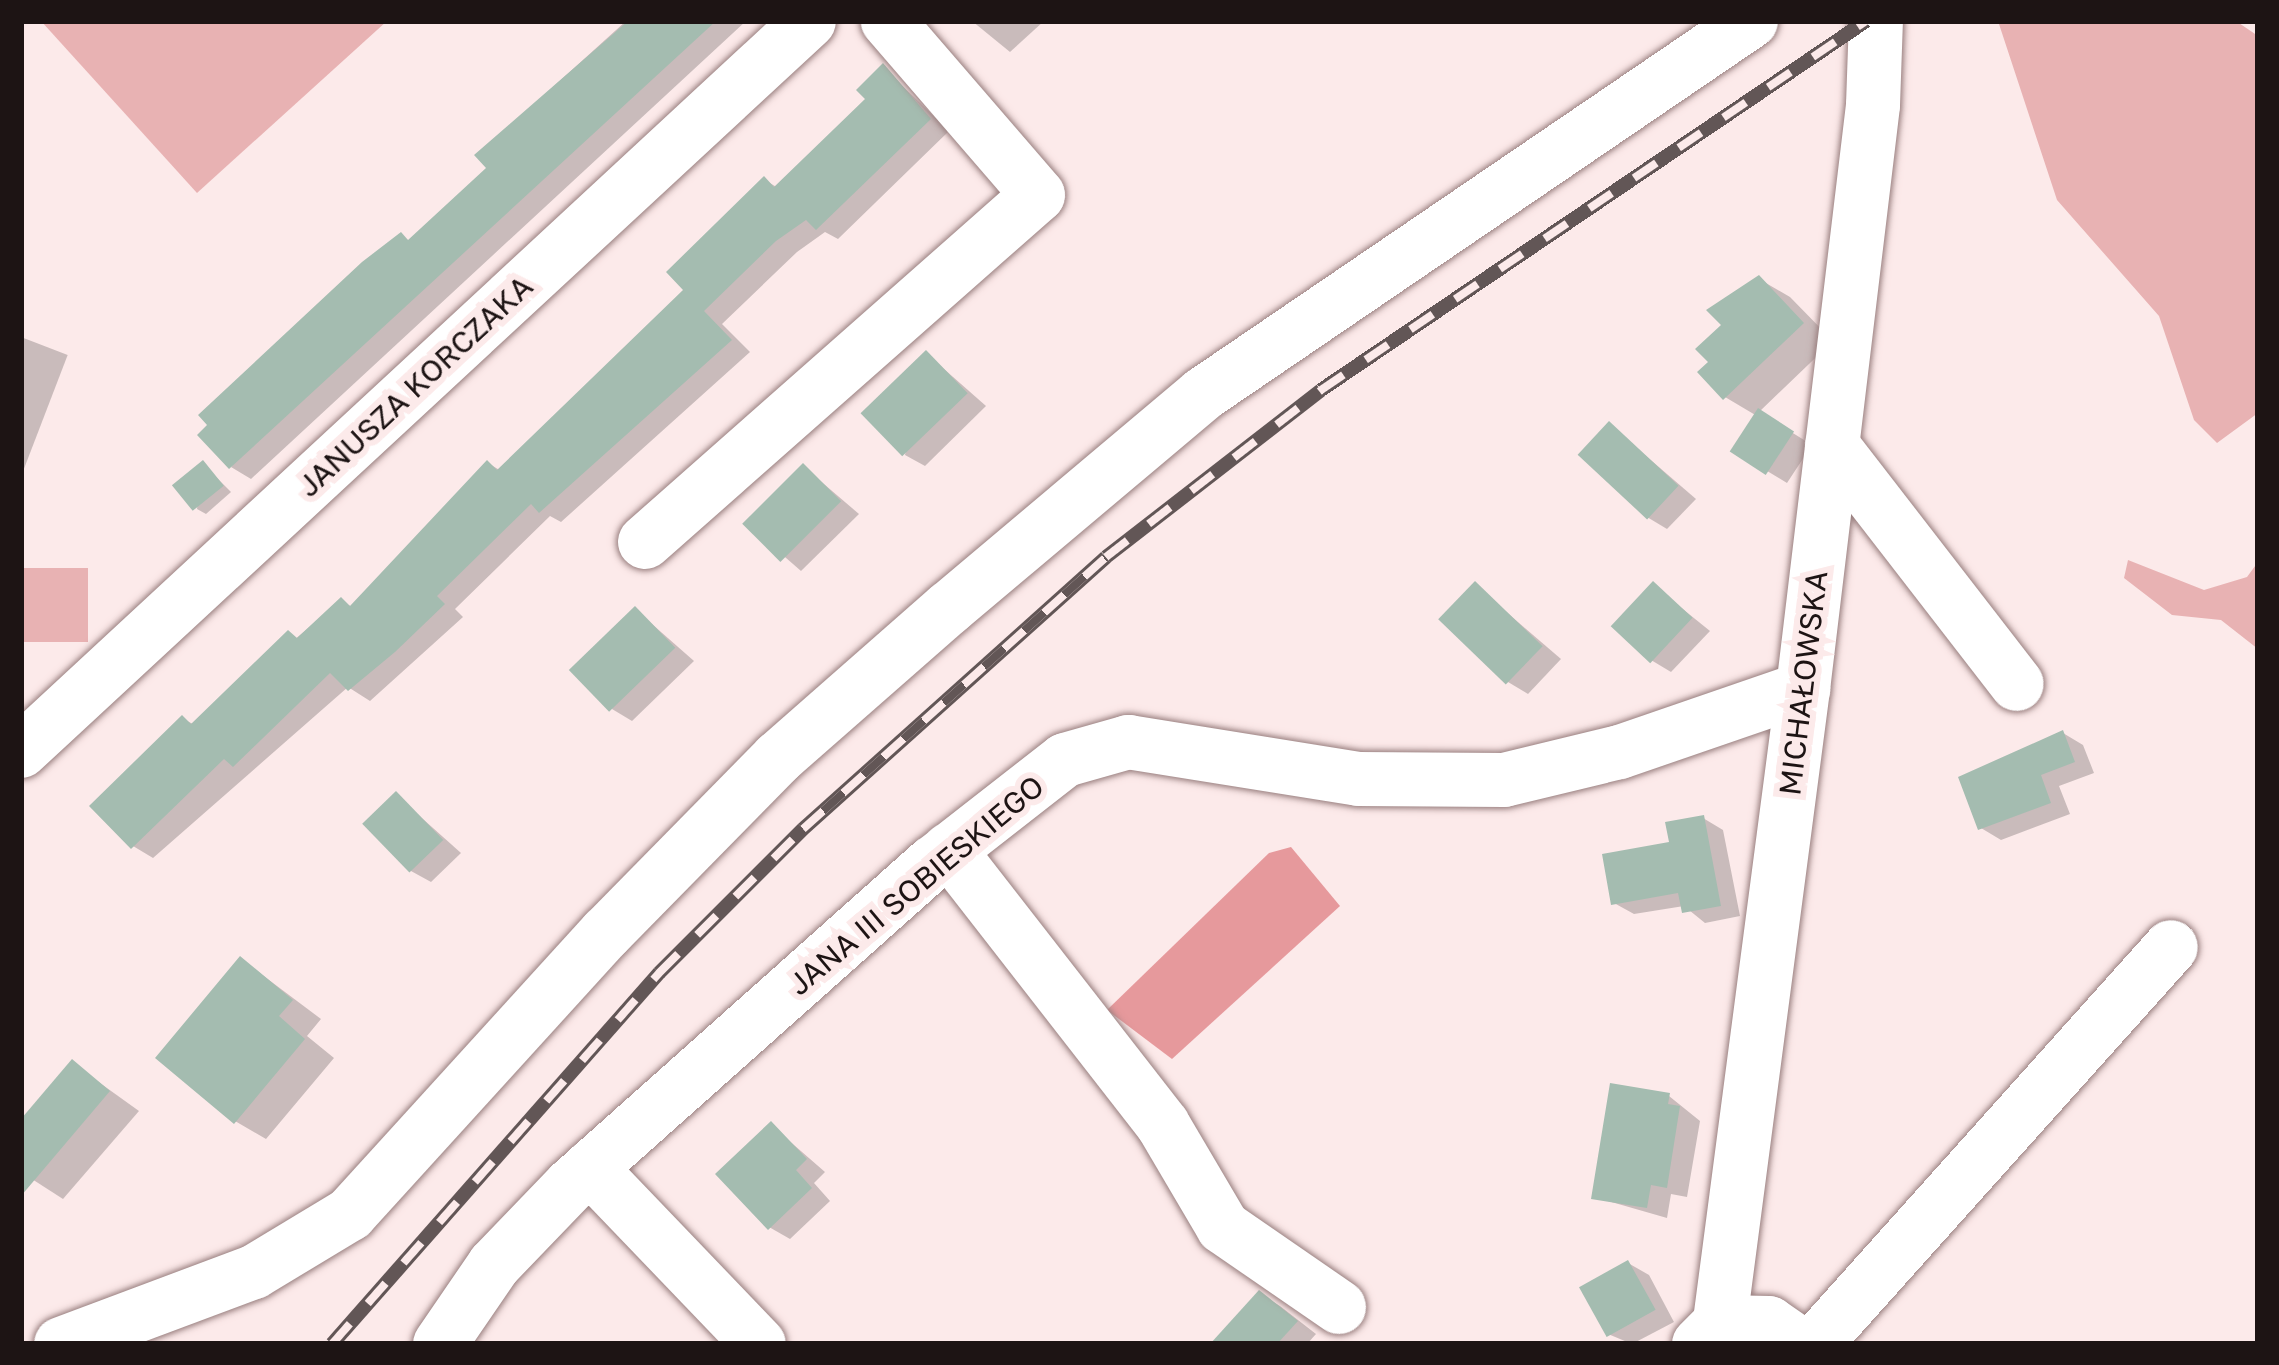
<!DOCTYPE html>
<meta charset="utf-8">
<style>
body{margin:0}
#map{position:relative;width:2279px;height:1365px;overflow:hidden;background:#fceaea;font-family:"Golos Text",sans-serif}
div>[style]{position:absolute}
[style*='--x']{left:calc(var(--x)*1px);top:calc(var(--y)*1px);width:calc(var(--w)*1px);rotate:calc(var(--a)*1deg)}
.green>*{inset:0;background:#e8b2b3;transform-origin:0 0}
.water>*{inset:0;background:#e6999c}
.shadow>*{inset:0;background:#0003;transform-origin:0 0}
.building>*{inset:0;background:#a4bcb0;transform-origin:0 0}
.roads{filter:drop-shadow(0 0 3px #997f7f) drop-shadow(0 0 3px #997f7f)}
.minor>*{height:54px;margin:-27px;padding:0 27px;transform-origin:27px;border-radius:27px;background:#fff}
.rail>*{height:14px;margin-top:-7px;transform-origin:0;background:repeating-linear-gradient(90deg,#fceaea 0 27px,#625656 0 54px);box-sizing:border-box;border-block:3px solid #625656}
span{translate:-50% -50%;white-space:nowrap;text-align:center;line-height:1.15;-webkit-text-stroke:12px #fceaea;paint-order:stroke}
.street-label{font-size:30px;color:#1d1414}
.frame{position:absolute;inset:0;border:24px solid #1d1414;pointer-events:none}
</style>
<div id="map">
<div class="green">
<i style="clip-path:polygon(41px 21px,387px 21px,197px 193px)"></i>
<i style="clip-path:polygon(1998px 21px,2236px 21px,2258px 36px,2258px 413px,2217px 443px,2194px 420px,2159px 316px,2057px 200px)"></i>
<i style="clip-path:polygon(2128px 560px,2204px 590px,2247px 577px,2258px 562px,2258px 649px,2221px 620px,2172px 615px,2124px 578px)"></i>
<i style="left:21px;top:568px;width:67px;height:74px"></i>
</div>
<div class="water">
<i style="clip-path:polygon(1291px 847px,1340px 906px,1172px 1059px,1107px 1010px,1269px 853px)"></i>
</div>
<div class="shadow">
<i style="clip-path:polygon(626px 21px,746px 21px,251px 479px,231px 467px,401px 236px,411px 242px,491px 169px,478px 155px)"></i>
<i style="clip-path:polygon(972px 21px,1044px 21px,1010px 52px)"></i>
<i style="clip-path:polygon(883px 67px,949px 131px,838px 239px,825px 232px,797px 252px,722px 324px,750px 352px,561px 522px,550px 516px,455px 609px,463px 617px,370px 701px,348px 687px,153px 858px,133px 846px,183px 719px,193px 724px,341px 601px,352px 607px,488px 463px,501px 471px,687px 290px,765px 180px,778px 188px,869px 99px)"></i>
<i style="clip-path:polygon(1759px 279px,1790px 297px,1833px 341px,1759px 412px,1812px 445px,1787px 483px,1734px 451px,1757px 416px,1725px 397px,1712px 362px,1725px 325px,1711px 310px)"></i>
<i style="left:21px;top:337px;width:50px;height:229px;rotate:21deg"></i>
<i style="clip-path:polygon(927px 354px,986px 406px,925px 466px,905px 455px)"></i>
<i style="clip-path:polygon(1610px 425px,1696px 499px,1667px 529px,1647px 517px)"></i>
<i style="clip-path:polygon(203px 464px,231px 492px,206px 514px,197px 509px)"></i>
<i style="clip-path:polygon(804px 467px,859px 514px,801px 571px,746px 523px)"></i>
<i style="clip-path:polygon(1475px 585px,1561px 659px,1528px 694px,1508px 682px)"></i>
<i style="clip-path:polygon(1653px 585px,1710px 631px,1671px 672px,1651px 660px)"></i>
<i style="clip-path:polygon(636px 610px,694px 661px,632px 721px,612px 709px)"></i>
<i style="clip-path:polygon(2063px 733px,2083px 745px,2094px 773px,2059px 786px,2070px 814px,2001px 840px,1981px 828px)"></i>
<i style="clip-path:polygon(396px 795px,461px 853px,431px 882px,411px 871px)"></i>
<i style="clip-path:polygon(1703px 818px,1723px 830px,1740px 916px,1705px 923px,1684px 906px,1634px 914px,1614px 903px)"></i>
<i style="clip-path:polygon(241px 959px,321px 1019px,307px 1036px,334px 1058px,266px 1139px,235px 1121px)"></i>
<i style="clip-path:polygon(72px 1063px,139px 1111px,63px 1199px,21px 1172px,21px 1124px)"></i>
<i style="clip-path:polygon(1669px 1096px,1700px 1121px,1687px 1197px,1671px 1194px,1667px 1218px,1594px 1197px)"></i>
<i style="clip-path:polygon(771px 1125px,825px 1172px,814px 1183px,830px 1201px,790px 1239px,769px 1227px)"></i>
<i style="clip-path:polygon(1628px 1263px,1649px 1275px,1674px 1322px,1632px 1344px,1608px 1334px)"></i>
<i style="clip-path:polygon(1260px 1294px,1280px 1306px,1316px 1334px,1307px 1344px,1224px 1344px)"></i>
</div>
<div class="building">
<i style="clip-path:polygon(628px 21px,716px 21px,229px 469px,197px 435px,207px 425px,198px 415px,362px 262px,401px 232px,408px 240px,486px 168px,474px 155px)"></i>
<i style="clip-path:polygon(883px 63px,931px 119px,816px 230px,806px 220px,776px 241px,704px 311px,732px 340px,539px 513px,531px 504px,437px 596px,445px 604px,395px 652px,348px 691px,330px 673px,233px 767px,224px 759px,131px 849px,89px 806px,182px 715px,191px 724px,288px 630px,297px 638px,341px 597px,350px 606px,487px 460px,497px 470px,683px 290px,666px 272px,764px 176px,774px 187px,865px 99px,856px 90px)"></i>
<i style="clip-path:polygon(1759px 275px,1804px 323px,1723px 400px,1697px 372px,1708px 362px,1695px 349px,1721px 325px,1706px 310px)"></i>
<i style="left:926px;top:350px;width:60px;height:91px;rotate:46deg"></i>
<i style="left:1758px;top:408px;width:43px;height:52px;rotate:33deg"></i>
<i style="left:1609px;top:421px;width:95px;height:46px;rotate:43deg"></i>
<i style="left:203px;top:460px;width:33px;height:40px;rotate:51deg"></i>
<i style="left:803px;top:463px;width:54px;height:86px;rotate:45deg"></i>
<i style="left:1475px;top:581px;width:94px;height:53px;rotate:44deg"></i>
<i style="left:1653px;top:581px;width:54px;height:62px;rotate:43deg"></i>
<i style="left:635px;top:606px;width:58px;height:92px;rotate:46deg"></i>
<i style="clip-path:polygon(2063px 730px,2075px 762px,2041px 775px,2051px 803px,1978px 830px,1958px 777px)"></i>
<i style="left:396px;top:791px;width:68px;height:47px;rotate:46deg"></i>
<i style="clip-path:polygon(1704px 815px,1721px 906px,1682px 913px,1678px 893px,1611px 905px,1602px 854px,1669px 842px,1665px 822px)"></i>
<i style="clip-path:polygon(240px 956px,293px 1000px,279px 1016px,305px 1039px,234px 1124px,155px 1058px)"></i>
<i style="clip-path:polygon(72px 1059px,110px 1091px,21px 1196px,21px 1119px)"></i>
<i style="clip-path:polygon(1610px 1083px,1670px 1093px,1668px 1104px,1680px 1106px,1667px 1188px,1651px 1185px,1647px 1208px,1591px 1199px)"></i>
<i style="clip-path:polygon(771px 1121px,807px 1159px,796px 1170px,812px 1188px,768px 1230px,715px 1174px)"></i>
<i style="left:1628px;top:1260px;width:57px;height:56px;rotate:61deg"></i>
<i style="clip-path:polygon(1259px 1290px,1298px 1321px,1277px 1344px,1210px 1344px)"></i>
</div>
<div class="roads">
<div class="minor">
<i style="--x:1832;--y:445;--w:302;--a:52.3"></i>
<i style="--x:645;--y:542;--w:524;--a:-41.44"></i>
<i style="--x:1038;--y:195;--w:230;--a:-130.8"></i>
<i style="--x:21;--y:751;--w:1074;--a:-42.81"></i>
<i style="--x:949;--y:850;--w:348;--a:52.1"></i>
<i style="--x:1163;--y:1125;--w:118;--a:59.5"></i>
<i style="--x:1223;--y:1227;--w:141;--a:34.6"></i>
<i style="--x:590;--y:1168;--w:244;--a:46.2"></i>
<i style="--x:61;--y:1344;--w:206;--a:-20.5"></i>
<i style="--x:254;--y:1272;--w:112;--a:-31.1"></i>
<i style="--x:350;--y:1214;--w:380;--a:-47.7"></i>
<i style="--x:606;--y:933;--w:245;--a:-45.5"></i>
<i style="--x:778;--y:758;--w:227;--a:-41.3"></i>
<i style="--x:949;--y:608;--w:332;--a:-40.1"></i>
<i style="--x:1203;--y:394;--w:663;--a:-34.24"></i>
<i style="--x:440;--y:1344;--w:96;--a:-55.6"></i>
<i style="--x:494;--y:1265;--w:111;--a:-46.1"></i>
<i style="--x:571;--y:1185;--w:484;--a:-41.7"></i>
<i style="--x:933;--y:863;--w:167;--a:-38"></i>
<i style="--x:1065;--y:760;--w:66;--a:-15.9"></i>
<i style="--x:1128;--y:742;--w:233;--a:9.1"></i>
<i style="--x:1358;--y:779;--w:146;--a:0.4"></i>
<i style="--x:1504;--y:780;--w:119;--a:-13.6"></i>
<i style="--x:1620;--y:752;--w:194;--a:-19"></i>
<i style="--x:1699;--y:1344;--w:31;--a:-45"></i>
<i style="--x:1721;--y:1322;--w:48;--a:1.2"></i>
<i style="--x:1769;--y:1323;--w:37;--a:35"></i>
<i style="--x:1717;--y:1344;--w:661;--a:-82.52"></i>
<i style="--x:1803;--y:689;--w:588;--a:-83.16"></i>
<i style="--x:1873;--y:105;--w:84;--a:-88"></i>
<i style="--x:1815;--y:1344;--w:533;--a:-48.12"></i>
</div>
</div>
<div class="rail">
<i style="--x:332;--y:1344;--w:495;--a:-48.6"></i>
<i style="--x:659;--y:973;--w:204;--a:-45"></i>
<i style="--x:803;--y:829;--w:407;--a:-41.9"></i>
<i style="--x:1106;--y:557;--w:272;--a:-37.8"></i>
<i style="--x:1321;--y:390;--w:658;--a:-34.1"></i>
</div>
<div class="street-label">
<span style="left:415px;top:386px;rotate:-43deg">JANUSZA KORCZAKA</span>
<span style="left:1803px;top:683px;rotate:-83deg">MICHAŁOWSKA</span>
<span style="left:916px;top:885px;rotate:-40deg">JANA III SOBIESKIEGO</span>
</div>
<div class="frame"></div>
</div>
